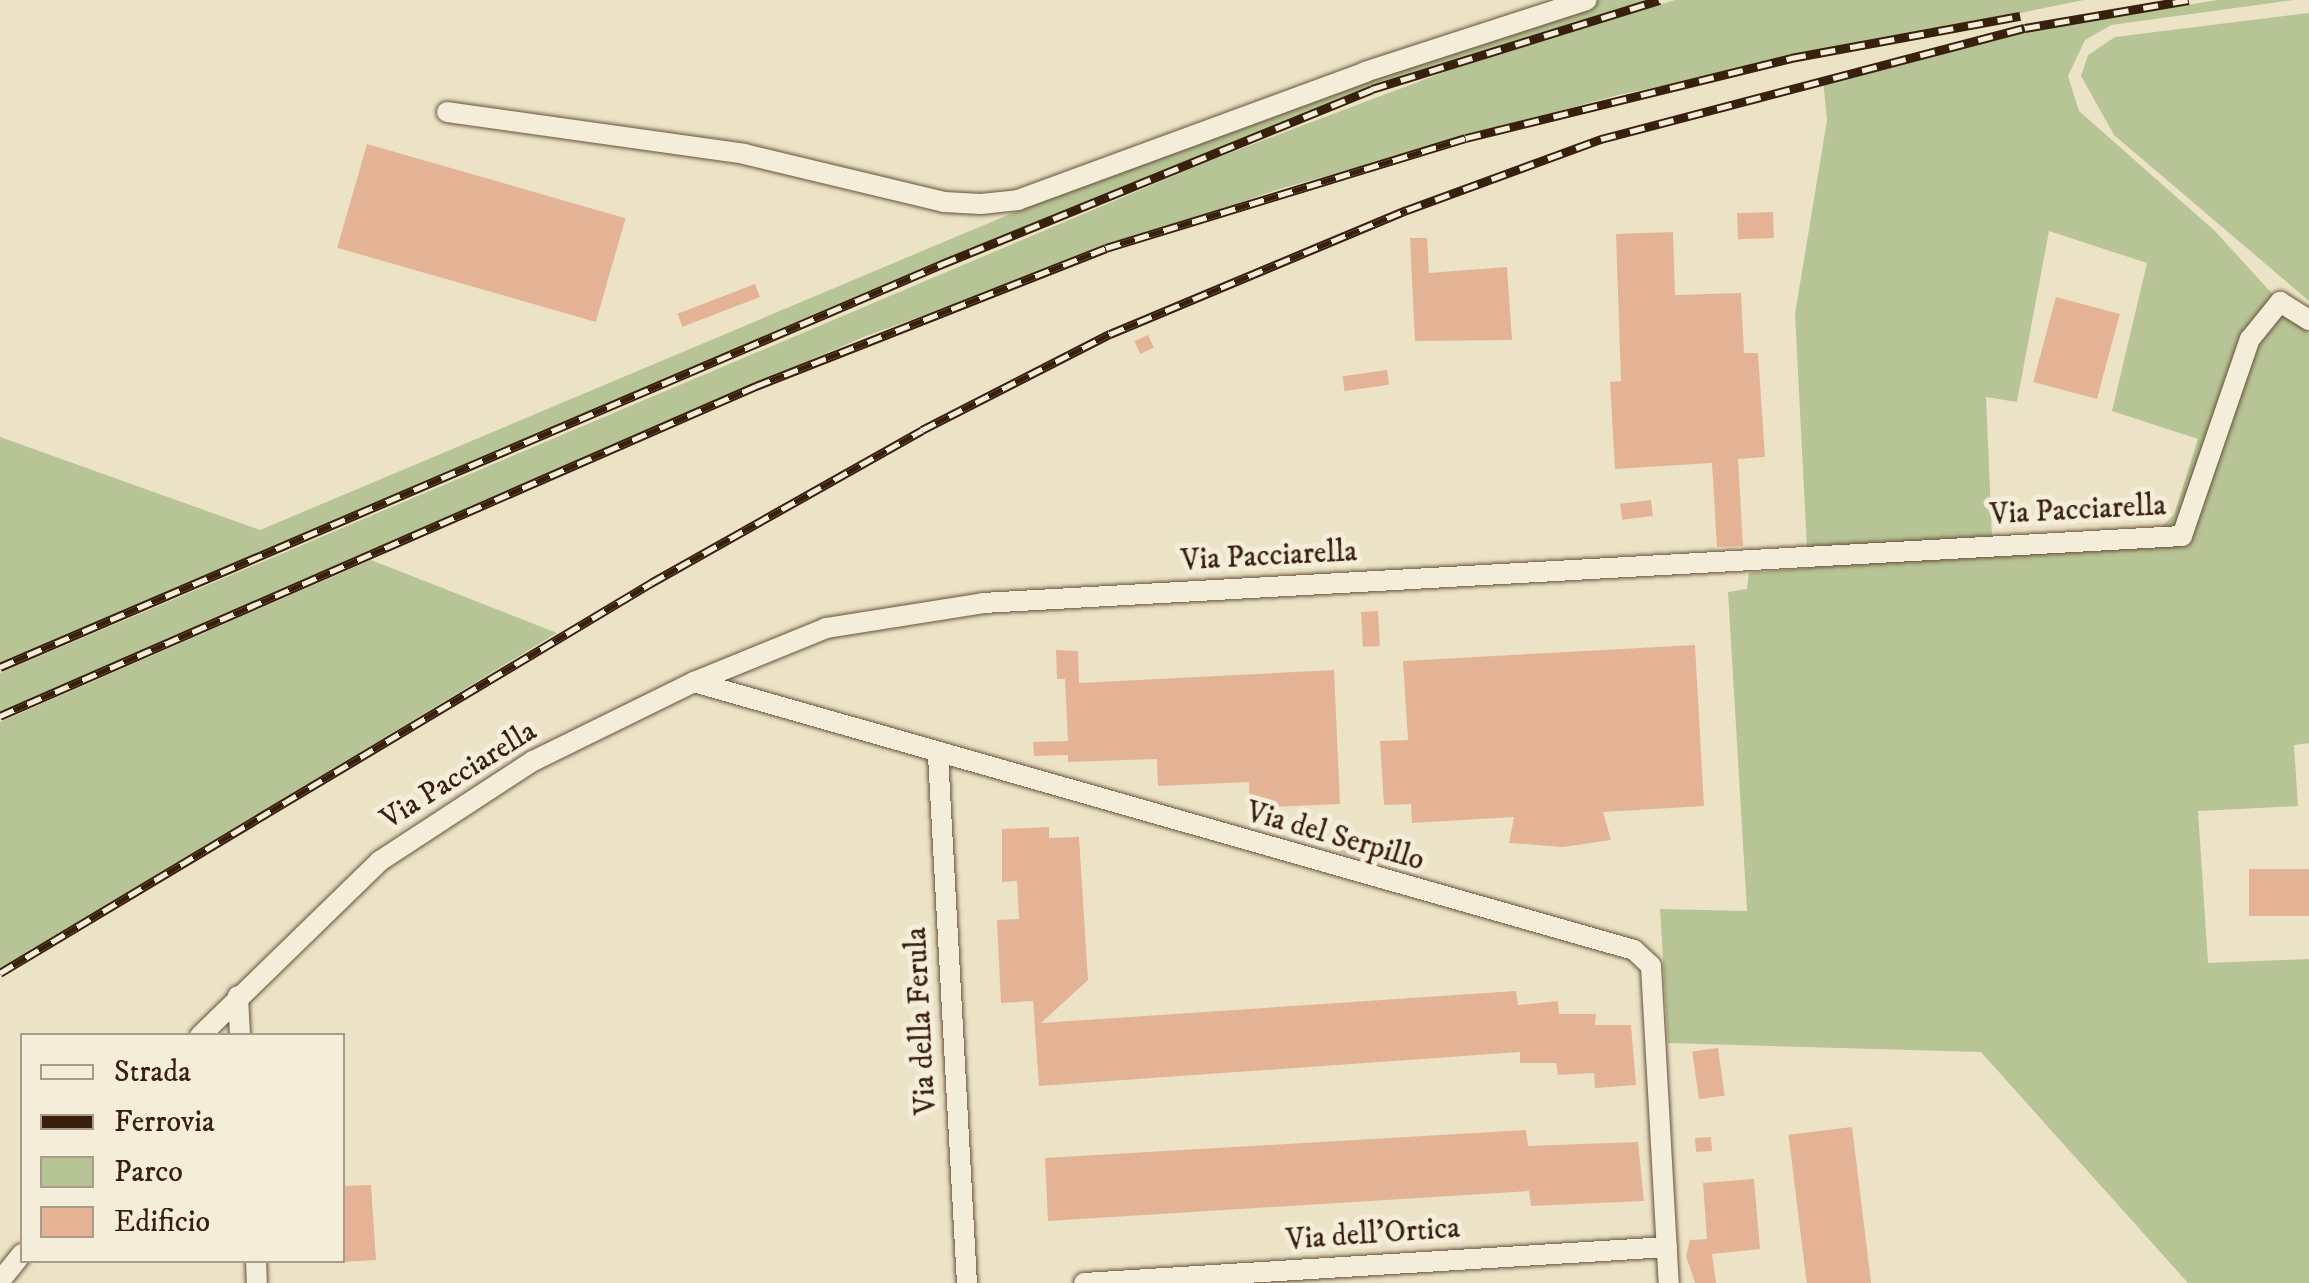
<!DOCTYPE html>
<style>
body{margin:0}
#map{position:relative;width:2309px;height:1283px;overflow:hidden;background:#ece3c6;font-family:"IM FELL DW Pica",serif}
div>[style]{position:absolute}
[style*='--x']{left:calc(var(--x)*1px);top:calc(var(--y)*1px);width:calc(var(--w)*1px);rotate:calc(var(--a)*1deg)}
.green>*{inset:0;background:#b7c495}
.building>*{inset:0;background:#e4b395;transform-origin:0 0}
.roads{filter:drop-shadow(0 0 2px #66513a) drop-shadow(0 0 2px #66513a)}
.street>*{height:20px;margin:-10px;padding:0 10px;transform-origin:10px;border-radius:10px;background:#f3edda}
.rail>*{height:9px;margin-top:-4.5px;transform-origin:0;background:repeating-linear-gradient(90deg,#f3edda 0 15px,#39200c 0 30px);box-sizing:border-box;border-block:2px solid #39200c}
span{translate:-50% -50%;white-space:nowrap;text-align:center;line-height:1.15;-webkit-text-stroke:10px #f3edda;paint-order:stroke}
.street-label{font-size:30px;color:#39200c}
.legend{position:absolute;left:20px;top:1033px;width:325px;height:230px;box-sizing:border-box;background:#f3edda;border:2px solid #a99b88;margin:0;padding:12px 18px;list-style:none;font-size:30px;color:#39200c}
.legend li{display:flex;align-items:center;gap:20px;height:50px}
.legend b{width:50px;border:2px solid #a99b88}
</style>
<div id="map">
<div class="green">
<i style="clip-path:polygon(1552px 0,1647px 0,1452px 61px,1203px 154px,0 666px,0 437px,260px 530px,1340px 75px)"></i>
<i style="clip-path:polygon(1675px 0,2084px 0,1618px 95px,1276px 190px,866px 336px,0 713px,0 673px,1206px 162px,1455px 68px)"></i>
<i style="clip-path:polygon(evenodd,2217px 0,2293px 0,2111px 25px,2085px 40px,2068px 76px,2079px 111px,2215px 231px,2309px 334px,2309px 743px,2294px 745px,2298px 806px,2198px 811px,2208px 963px,2309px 959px,2309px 1283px,2188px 1283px,1981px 1052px,1668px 1043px,1660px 909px,1747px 911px,1728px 592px,1747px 589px,1749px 573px,1808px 568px,1795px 314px,1827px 120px,1823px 79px,2030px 31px,2217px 0,2049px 231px,2147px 263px,2112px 411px,2198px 439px,2174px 515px,2158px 530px,1992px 536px,1986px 397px,2017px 402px,2049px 231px)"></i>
<i style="clip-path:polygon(2309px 13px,2309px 301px,2114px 135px,2081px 76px,2088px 55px,2115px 37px)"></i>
<i style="clip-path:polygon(371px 560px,557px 633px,0 971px,0 722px)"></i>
</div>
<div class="building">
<i style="left:367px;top:144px;width:269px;height:108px;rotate:16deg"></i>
<i style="left:1773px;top:212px;width:26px;height:36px;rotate:88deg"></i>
<i style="clip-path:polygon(1673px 232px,1675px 295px,1741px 293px,1744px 353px,1758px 353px,1765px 457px,1738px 459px,1743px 546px,1717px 547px,1712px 463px,1615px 469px,1610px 382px,1621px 381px,1616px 234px)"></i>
<i style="clip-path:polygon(1410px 238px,1427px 238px,1429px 273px,1507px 267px,1512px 340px,1415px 341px)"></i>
<i style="left:755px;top:284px;width:14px;height:83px;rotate:69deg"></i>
<i style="left:2056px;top:297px;width:66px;height:88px;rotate:15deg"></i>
<i style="left:1148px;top:335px;width:14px;height:15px;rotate:65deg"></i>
<i style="left:1387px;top:370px;width:15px;height:45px;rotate:82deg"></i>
<i style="left:1651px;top:500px;width:16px;height:31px;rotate:83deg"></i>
<i style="left:1378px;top:611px;width:35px;height:17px;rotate:87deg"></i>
<i style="clip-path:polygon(1695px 645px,1704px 806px,1603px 812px,1611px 840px,1563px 847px,1509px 843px,1514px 817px,1412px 823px,1411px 804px,1384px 805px,1380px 741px,1408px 740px,1403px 661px)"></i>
<i style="clip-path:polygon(1056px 650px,1078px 651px,1079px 683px,1334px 670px,1340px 804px,1250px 808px,1249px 782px,1158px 786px,1157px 759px,1068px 762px,1068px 755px,1034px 756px,1033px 742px,1068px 741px,1065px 679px,1057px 679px)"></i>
<i style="clip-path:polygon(1049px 827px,1049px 838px,1079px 837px,1088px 980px,1041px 1023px,1516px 991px,1518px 1005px,1558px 1001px,1559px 1014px,1596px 1014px,1595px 1025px,1631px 1025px,1636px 1085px,1595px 1088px,1594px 1073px,1558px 1075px,1556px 1063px,1520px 1063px,1520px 1052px,1039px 1086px,1033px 1001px,1001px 1003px,997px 920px,1019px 919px,1017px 881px,1002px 882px,1002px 829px)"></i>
<i style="clip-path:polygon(1340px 839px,1368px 846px,1368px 860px,1337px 851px)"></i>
<i style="left:2309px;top:869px;width:47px;height:60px;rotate:90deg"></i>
<i style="left:1718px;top:1048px;width:48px;height:26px;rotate:82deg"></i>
<i style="left:1852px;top:1127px;width:157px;height:64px;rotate:83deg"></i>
<i style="clip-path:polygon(1526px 1130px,1528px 1146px,1638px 1142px,1644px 1201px,1531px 1206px,1529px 1191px,1048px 1221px,1045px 1158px)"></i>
<i style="left:1711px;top:1137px;width:14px;height:16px;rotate:86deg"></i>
<i style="clip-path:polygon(1754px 1179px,1760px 1249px,1712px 1254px,1716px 1283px,1695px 1283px,1686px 1256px,1690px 1240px,1707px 1239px,1703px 1183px)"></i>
<i style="clip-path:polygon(371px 1185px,376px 1260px,342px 1262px,342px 1186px)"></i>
</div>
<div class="roads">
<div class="street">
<i style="--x:447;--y:112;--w:300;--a:8"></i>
<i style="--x:744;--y:154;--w:206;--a:13.5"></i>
<i style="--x:944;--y:202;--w:37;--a:3"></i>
<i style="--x:981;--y:204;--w:37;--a:-6"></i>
<i style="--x:1018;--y:200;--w:370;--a:-20.2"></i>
<i style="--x:1365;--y:72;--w:233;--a:-18"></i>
<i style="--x:694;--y:682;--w:977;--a:15.91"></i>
<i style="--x:1634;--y:950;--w:23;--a:43"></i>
<i style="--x:1651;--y:966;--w:318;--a:86.8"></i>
<i style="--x:938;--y:755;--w:529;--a:86.86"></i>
<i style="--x:238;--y:996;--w:40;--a:87.1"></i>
<i style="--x:200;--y:1036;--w:251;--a:-44.2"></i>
<i style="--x:380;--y:861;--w:183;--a:-33.2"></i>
<i style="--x:533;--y:761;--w:179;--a:-26.1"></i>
<i style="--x:694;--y:682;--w:143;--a:-22.2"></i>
<i style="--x:826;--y:628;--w:159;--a:-9"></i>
<i style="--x:983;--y:603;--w:1201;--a:-3.2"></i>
<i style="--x:2182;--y:536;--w:208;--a:-71"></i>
<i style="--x:2250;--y:339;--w:48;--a:-51"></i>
<i style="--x:2280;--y:302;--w:34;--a:32"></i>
<i style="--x:256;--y:1260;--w:23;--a:88"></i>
<i style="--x:0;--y:1281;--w:35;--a:-51"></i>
<i style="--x:1084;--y:1283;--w:584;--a:-3.53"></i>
</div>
</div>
<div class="rail">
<i style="--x:0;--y:667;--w:1025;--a:-23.16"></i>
<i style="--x:942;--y:264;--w:464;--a:-22.1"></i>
<i style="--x:1372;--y:89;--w:301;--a:-17.2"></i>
<i style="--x:0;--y:716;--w:825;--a:-23.58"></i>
<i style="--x:756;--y:386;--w:376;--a:-21.5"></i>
<i style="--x:1106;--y:248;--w:376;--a:-17"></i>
<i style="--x:1466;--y:138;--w:335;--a:-13.8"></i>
<i style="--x:1791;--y:58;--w:233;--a:-10.4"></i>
<i style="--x:0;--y:973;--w:759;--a:-30.92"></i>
<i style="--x:651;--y:583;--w:311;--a:-29.4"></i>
<i style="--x:922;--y:430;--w:211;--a:-27.1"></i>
<i style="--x:1110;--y:334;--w:322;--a:-22.7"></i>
<i style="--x:1407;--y:210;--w:207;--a:-20.1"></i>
<i style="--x:1601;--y:139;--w:438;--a:-14.7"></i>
<i style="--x:2025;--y:28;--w:166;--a:-9.7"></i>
</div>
<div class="street-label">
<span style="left:2078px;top:511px;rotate:-3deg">Via Pacciarella</span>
<span style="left:1269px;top:557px;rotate:-3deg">Via Pacciarella</span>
<span style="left:459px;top:776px;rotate:-32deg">Via Pacciarella</span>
<span style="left:1335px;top:837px;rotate:16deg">Via del Serpillo</span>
<span style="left:922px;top:1021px;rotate:-93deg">Via della Ferula</span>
<span style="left:1373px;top:1235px;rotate:-4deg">Via dell'Ortica</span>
</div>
<ul class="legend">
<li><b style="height:12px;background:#f3edda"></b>Strada</li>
<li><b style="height:12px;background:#39200c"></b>Ferrovia</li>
<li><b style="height:28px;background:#b7c495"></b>Parco</li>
<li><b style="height:28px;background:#e4b395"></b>Edificio</li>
</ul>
</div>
